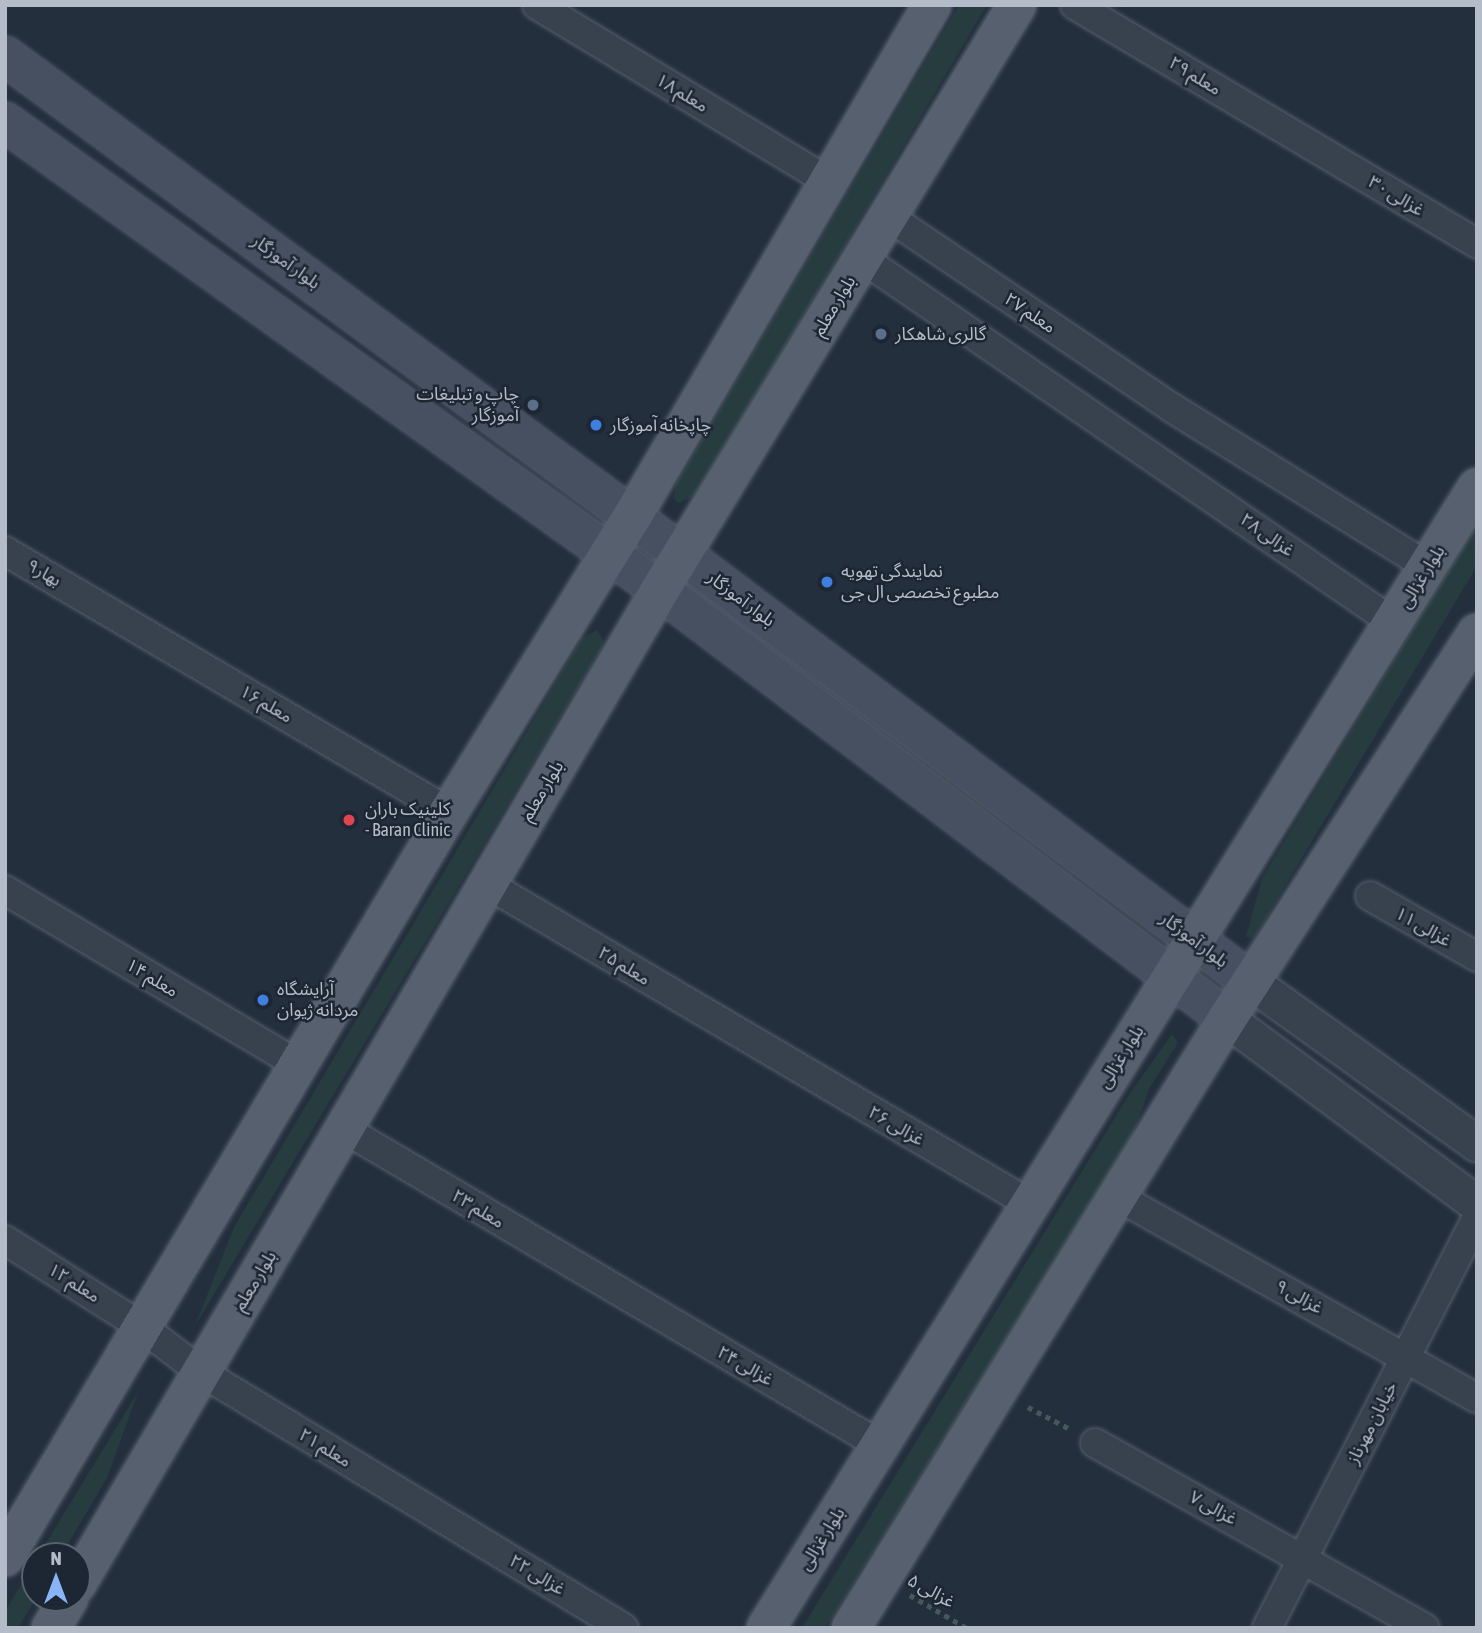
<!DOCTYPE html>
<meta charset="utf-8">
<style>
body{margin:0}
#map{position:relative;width:1482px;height:1633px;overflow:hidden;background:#242f3e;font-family:"Asap Condensed","Noto Sans Arabic",sans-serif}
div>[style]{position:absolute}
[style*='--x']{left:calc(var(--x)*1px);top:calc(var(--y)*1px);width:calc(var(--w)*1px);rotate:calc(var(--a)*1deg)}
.green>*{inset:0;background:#263c3f}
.path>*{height:4.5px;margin-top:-2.25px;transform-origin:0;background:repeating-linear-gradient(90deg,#44595c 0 5px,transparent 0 10px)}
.roads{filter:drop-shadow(0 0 2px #565f6c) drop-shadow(0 0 2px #565f6c)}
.minor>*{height:28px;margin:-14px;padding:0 14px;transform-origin:14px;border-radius:14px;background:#38414e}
.tertiary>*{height:35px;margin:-17.5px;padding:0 17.5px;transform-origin:17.5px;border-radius:17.5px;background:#38414e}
.secondary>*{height:38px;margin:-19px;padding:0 19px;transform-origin:19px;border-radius:19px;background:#465061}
.primary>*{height:38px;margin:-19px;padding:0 19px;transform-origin:19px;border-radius:19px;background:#56606e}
.dots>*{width:19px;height:19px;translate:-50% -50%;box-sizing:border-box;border:4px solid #1d2633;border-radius:50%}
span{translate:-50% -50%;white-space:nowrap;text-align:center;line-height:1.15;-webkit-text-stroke:5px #1d2633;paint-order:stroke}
.street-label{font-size:18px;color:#b4bcc9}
.poi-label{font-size:18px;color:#b4bcc9}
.left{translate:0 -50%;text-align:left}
.right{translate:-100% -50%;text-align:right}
.frame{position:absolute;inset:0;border:7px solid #b4bcc9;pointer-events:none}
.north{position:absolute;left:21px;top:1542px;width:70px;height:70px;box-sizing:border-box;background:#1d2633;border:2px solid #59626f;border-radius:50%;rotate:0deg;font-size:19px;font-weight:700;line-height:28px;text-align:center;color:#b4bcc9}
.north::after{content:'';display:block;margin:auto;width:24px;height:32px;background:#8ab4f8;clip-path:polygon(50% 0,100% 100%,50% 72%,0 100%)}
</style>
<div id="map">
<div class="green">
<i style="clip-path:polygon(959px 5px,987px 5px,697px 495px,679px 503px,673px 498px,676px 484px)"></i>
<i style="clip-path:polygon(1477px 524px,1477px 566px,1254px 938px,1246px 937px,1262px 878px)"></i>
<i style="clip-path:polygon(597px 630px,604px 641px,601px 649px,195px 1326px,234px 1227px,582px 638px)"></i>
<i style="clip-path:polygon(1172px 1034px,1178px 1043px,1150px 1087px,1132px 1138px,825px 1628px,802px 1628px,1128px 1096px)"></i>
<i style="clip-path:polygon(138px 1392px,107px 1478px,61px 1556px,38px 1556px)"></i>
<i style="clip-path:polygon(35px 1562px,36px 1598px,18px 1628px,5px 1628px,5px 1611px)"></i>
</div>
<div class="path">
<i style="--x:1028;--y:1407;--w:47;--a:27.6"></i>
<i style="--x:910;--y:1595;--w:66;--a:30.1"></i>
</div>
<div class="roads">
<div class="minor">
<i style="--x:537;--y:5;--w:338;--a:31.2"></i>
<i style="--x:1075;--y:5;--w:468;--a:30.7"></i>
<i style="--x:889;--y:217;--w:341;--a:34"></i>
<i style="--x:1172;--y:408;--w:301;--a:31.8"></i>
<i style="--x:863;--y:259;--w:644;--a:34.43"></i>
<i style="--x:5;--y:551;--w:515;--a:30.45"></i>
<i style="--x:487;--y:884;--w:630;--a:30.51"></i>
<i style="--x:5;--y:890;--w:342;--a:30.8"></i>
<i style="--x:1370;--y:896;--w:123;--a:29.7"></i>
<i style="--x:346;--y:1130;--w:620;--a:30.54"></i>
<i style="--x:1120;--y:1198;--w:409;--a:29.3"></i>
<i style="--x:5;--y:1240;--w:162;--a:32.4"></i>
<i style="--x:142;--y:1327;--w:74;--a:37.3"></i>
<i style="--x:201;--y:1372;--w:494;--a:31.2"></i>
<i style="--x:1095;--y:1443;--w:378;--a:29.3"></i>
<i style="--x:1267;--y:1628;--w:461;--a:-62.9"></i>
</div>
<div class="tertiary">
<i style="--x:1251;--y:982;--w:278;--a:35.6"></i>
<i style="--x:1227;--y:1019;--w:311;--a:36.5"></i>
</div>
<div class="secondary">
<i style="--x:5;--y:56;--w:778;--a:36.33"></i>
<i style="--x:632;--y:517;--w:774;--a:36.91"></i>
<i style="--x:5;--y:122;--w:805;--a:35.55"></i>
<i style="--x:660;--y:590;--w:711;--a:37.11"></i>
</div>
<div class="primary">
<i style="--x:5;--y:1557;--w:867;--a:-59.21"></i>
<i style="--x:449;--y:812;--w:347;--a:-58.2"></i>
<i style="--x:632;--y:517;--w:593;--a:-59.63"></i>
<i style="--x:77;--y:1584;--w:1152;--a:-59.61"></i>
<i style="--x:660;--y:590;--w:685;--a:-58.61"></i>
<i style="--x:51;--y:1628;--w:35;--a:-59"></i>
<i style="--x:766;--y:1628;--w:1344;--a:-58.07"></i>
<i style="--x:851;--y:1628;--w:716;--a:-58.31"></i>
<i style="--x:1227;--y:1019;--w:460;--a:-57.1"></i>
</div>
</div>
<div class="dots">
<i style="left:881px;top:334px;background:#5c6f8a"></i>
<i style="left:533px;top:405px;background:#5c6f8a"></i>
<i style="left:596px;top:425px;background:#3f7fe0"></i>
<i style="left:827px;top:582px;background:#3f7fe0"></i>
<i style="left:349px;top:820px;background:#e0444e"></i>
<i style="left:263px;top:1000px;background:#3f7fe0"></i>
</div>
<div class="street-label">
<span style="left:1195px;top:76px;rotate:31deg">معلم ۲۹</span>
<span style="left:682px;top:93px;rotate:31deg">معلم ۱۸</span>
<span style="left:1396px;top:196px;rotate:31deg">غزالی ۳۰</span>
<span style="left:286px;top:262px;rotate:36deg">بلوار آموزگار</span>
<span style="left:834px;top:306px;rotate:-59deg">بلوار معلم</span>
<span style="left:1030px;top:313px;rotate:34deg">معلم ۲۷</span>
<span style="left:1267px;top:535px;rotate:35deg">غزالی ۲۸</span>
<span style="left:44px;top:573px;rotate:30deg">بهار۹</span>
<span style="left:1422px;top:577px;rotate:-58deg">بلوار غزالی</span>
<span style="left:741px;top:599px;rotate:37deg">بلوار آموزگار</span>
<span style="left:266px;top:704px;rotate:30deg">معلم ۱۶</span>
<span style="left:542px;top:791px;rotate:-59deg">بلوار معلم</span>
<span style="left:1423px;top:927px;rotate:30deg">غزالی ۱۱</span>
<span style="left:1194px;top:940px;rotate:37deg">بلوار آموزگار</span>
<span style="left:624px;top:966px;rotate:31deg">معلم ۲۵</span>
<span style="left:152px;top:978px;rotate:31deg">معلم ۱۴</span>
<span style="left:1121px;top:1057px;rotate:-58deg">بلوار غزالی</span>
<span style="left:896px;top:1126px;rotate:30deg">غزالی ۲۶</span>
<span style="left:478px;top:1209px;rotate:31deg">معلم ۲۳</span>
<span style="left:255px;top:1281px;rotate:-59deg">بلوار معلم</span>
<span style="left:74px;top:1283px;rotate:32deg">معلم ۱۲</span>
<span style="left:1299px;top:1297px;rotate:29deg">غزالی ۹</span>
<span style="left:745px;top:1366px;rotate:30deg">غزالی ۲۴</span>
<span style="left:1372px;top:1423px;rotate:-63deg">خیابان مهرناز</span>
<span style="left:325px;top:1448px;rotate:31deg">معلم ۲۱</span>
<span style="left:1213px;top:1508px;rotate:29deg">غزالی ۷</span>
<span style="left:822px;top:1539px;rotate:-58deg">بلوار غزالی</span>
<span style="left:537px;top:1575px;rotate:31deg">غزالی ۲۲</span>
<span style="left:931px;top:1591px;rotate:29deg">غزالی ۵</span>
</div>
<div class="poi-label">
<span class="left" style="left:895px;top:334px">گالری شاهکار</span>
<span class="right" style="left:519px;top:405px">چاپ و تبلیغات<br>آموزگار</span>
<span class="left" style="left:610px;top:425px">چاپخانه آموزگار</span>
<span class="left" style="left:841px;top:582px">نمایندگی تهویه<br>مطبوع تخصصی ال جی</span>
<span class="left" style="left:365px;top:820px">کلینیک باران<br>- Baran Clinic</span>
<span class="left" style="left:277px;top:1000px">آرایشگاه<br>مردانه ژیوان</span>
</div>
<div class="frame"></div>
<div class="north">N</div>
</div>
